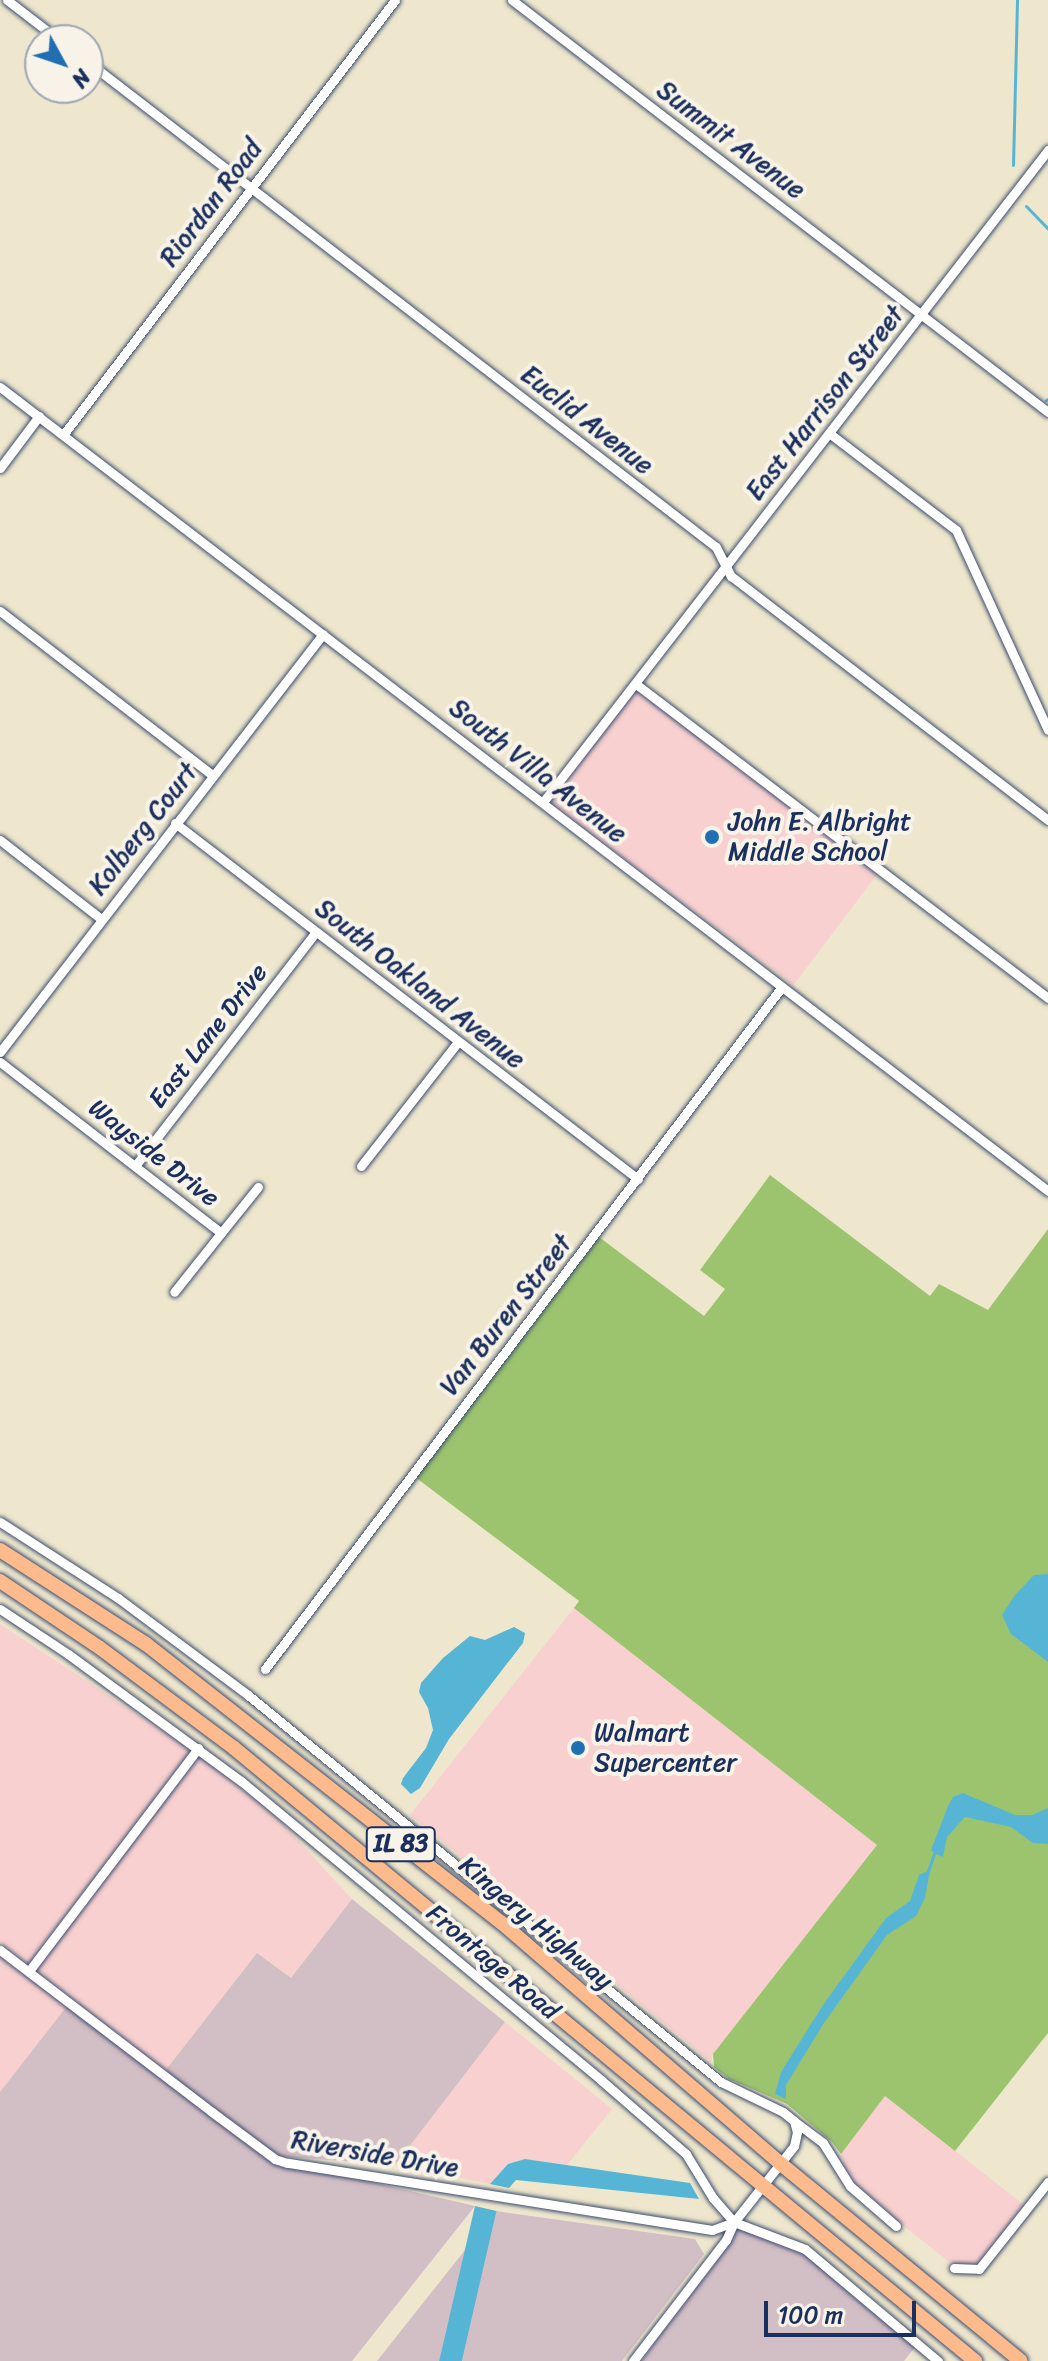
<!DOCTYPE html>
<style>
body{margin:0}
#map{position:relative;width:1048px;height:2361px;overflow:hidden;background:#eee7cd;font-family:Sriracha,sans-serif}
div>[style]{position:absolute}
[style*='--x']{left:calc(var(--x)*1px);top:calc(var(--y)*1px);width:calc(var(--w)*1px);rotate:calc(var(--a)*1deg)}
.built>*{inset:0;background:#f7d0cf;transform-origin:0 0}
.industrial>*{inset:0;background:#d2bec5}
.green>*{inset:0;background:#9cc46f}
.water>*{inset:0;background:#56b5d5;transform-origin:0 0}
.stream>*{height:3px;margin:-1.5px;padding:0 1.5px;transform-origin:1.5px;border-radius:1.5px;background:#56b5d5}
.roads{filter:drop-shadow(0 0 2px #3b4b6f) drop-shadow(0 0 2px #3b4b6f)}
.minor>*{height:9px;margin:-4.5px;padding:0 4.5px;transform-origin:4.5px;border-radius:4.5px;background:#fff}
.trunk>*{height:14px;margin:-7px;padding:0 7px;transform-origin:7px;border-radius:7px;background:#fcba8d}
.dots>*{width:22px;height:22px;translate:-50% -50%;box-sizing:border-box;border:4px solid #f7f3e8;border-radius:50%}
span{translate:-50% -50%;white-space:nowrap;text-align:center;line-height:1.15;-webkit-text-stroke:8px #f7f3e8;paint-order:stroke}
.shield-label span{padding:2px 6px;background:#f7f3e8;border:2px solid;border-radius:6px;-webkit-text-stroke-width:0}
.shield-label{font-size:24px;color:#1b2f5e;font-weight:700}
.street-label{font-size:26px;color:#1b2f5e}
.poi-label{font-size:26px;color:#1b2f5e}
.left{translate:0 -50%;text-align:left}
.north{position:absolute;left:24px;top:24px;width:80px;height:80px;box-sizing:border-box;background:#f7f3e8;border:2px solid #9fa5b1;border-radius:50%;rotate:130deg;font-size:22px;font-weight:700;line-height:32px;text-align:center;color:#1b2f5e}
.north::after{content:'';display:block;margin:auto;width:28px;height:36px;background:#1f6fb2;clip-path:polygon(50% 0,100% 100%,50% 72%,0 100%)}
.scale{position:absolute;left:764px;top:2301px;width:152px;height:36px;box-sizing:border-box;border:4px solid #1b2f5e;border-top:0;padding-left:10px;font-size:24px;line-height:28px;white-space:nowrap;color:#1b2f5e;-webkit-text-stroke:6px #f7f3e8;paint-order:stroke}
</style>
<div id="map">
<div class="built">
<i style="left:636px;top:689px;width:304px;height:142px;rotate:37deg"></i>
<i style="clip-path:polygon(574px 1608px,877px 1845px,713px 2054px,711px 2062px,410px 1815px)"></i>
<i style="clip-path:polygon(0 1624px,191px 1750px,28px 1964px,0 1942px)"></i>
<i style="clip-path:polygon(198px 1754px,280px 1821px,352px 1899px,291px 1978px,257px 1953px,165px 2071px,36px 1970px)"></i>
<i style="clip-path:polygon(0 1955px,67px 2006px,0 2092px)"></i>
<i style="clip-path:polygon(505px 2022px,612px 2109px,567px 2165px,525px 2159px,508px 2164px,490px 2184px,395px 2165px)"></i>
<i style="clip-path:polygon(885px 2096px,1024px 2205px,981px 2261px,970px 2266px,953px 2265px,861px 2192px,847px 2173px,841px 2154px)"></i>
</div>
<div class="industrial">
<i style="clip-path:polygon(352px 1899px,505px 2022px,395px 2165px,277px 2156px,165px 2071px,257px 1953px,291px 1978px)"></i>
<i style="clip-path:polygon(67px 2006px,274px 2164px,345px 2176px,475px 2206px,352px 2361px,0 2361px,0 2092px)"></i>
<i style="clip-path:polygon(496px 2211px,695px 2239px,704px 2254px,622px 2361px,377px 2361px)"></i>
<i style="clip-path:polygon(737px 2227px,806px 2253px,915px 2347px,904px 2361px,641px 2361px,727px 2248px)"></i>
</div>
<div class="green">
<i style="clip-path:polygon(770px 1175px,930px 1296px,939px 1284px,988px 1310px,1048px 1229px,1048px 2033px,955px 2151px,885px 2096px,841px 2154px,832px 2142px,787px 2104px,729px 2079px,714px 2067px,713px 2054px,877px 1845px,574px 1608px,579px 1601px,415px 1477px,599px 1237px,704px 1316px,725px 1289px,700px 1270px)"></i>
</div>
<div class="water">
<i style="clip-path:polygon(1048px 1574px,1048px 1662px,1011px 1634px,1002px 1615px,1015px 1595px,1034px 1575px)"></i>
<i style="clip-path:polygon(514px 1627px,525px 1633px,523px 1643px,449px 1739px,420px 1788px,411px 1794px,401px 1784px,403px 1778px,426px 1748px,433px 1730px,428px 1708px,419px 1692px,421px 1683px,443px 1658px,470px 1636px,485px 1640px)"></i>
<i style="clip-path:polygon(963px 1793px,1015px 1815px,1032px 1815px,1048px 1808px,1048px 1844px,1033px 1843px,1011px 1827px,965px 1817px,947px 1837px,943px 1857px,936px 1854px,931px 1850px,948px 1806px,953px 1797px)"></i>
<i style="clip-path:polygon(930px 1870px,925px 1898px,916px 1916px,887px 1935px,824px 2023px,786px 2085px,786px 2099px,775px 2094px,781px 2072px,823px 2005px,886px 1918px,910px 1901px,919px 1875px)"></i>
<i style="clip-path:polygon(525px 2159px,690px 2183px,699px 2199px,516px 2180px,509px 2188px,490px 2184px,508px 2164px)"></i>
<i style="left:475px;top:2206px;width:22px;height:198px;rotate:13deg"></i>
</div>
<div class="stream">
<i style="--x:1013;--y:165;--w:165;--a:-88.6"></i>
<i style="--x:1026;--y:206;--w:32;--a:46"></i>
<i style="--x:1046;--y:400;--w:2;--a:-27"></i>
<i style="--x:927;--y:1874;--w:24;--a:-71"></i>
</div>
<div class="roads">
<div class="minor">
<i style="--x:7;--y:0;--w:66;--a:37.6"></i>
<i style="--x:512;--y:0;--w:676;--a:37.55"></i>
<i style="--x:88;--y:62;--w:793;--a:37.68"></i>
<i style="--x:716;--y:547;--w:33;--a:63"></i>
<i style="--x:731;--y:576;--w:400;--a:37.6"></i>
<i style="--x:0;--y:387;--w:1321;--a:37.49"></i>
<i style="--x:829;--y:433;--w:160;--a:37.4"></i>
<i style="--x:956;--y:530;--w:220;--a:65.3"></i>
<i style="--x:63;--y:435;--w:547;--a:-52.65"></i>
<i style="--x:0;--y:468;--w:65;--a:-53.1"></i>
<i style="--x:0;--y:611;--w:268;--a:37.7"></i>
<i style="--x:636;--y:684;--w:518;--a:37.31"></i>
<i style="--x:543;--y:802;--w:825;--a:-52.24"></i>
<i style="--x:175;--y:823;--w:584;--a:37.56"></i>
<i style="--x:0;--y:840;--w:128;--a:38"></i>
<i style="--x:0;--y:1052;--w:528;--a:-52.31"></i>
<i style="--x:0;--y:1062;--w:279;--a:37.7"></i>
<i style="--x:221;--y:1233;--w:75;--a:128.5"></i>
<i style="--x:135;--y:1166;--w:296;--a:-52.3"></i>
<i style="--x:361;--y:1166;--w:157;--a:-52"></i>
<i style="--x:221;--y:1233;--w:59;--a:-51.2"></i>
<i style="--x:0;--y:1522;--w:140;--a:32.8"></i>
<i style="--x:118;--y:1598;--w:162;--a:36.7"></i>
<i style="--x:248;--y:1695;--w:611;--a:39.29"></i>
<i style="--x:721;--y:2082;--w:69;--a:25.8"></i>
<i style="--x:783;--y:2112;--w:14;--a:39"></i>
<i style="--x:794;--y:2121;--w:11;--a:75"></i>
<i style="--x:797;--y:2132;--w:14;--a:102"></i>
<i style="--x:794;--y:2146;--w:97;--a:128.3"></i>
<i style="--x:734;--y:2222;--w:23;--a:160"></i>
<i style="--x:712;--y:2230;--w:430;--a:-171"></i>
<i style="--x:287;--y:2163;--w:13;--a:-162"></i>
<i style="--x:275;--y:2159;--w:79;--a:-143.3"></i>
<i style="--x:212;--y:2112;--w:267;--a:-142.6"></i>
<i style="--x:0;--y:1609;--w:82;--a:33.5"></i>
<i style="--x:68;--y:1654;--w:215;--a:36.3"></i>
<i style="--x:241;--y:1781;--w:468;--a:39.7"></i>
<i style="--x:601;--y:2080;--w:113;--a:41"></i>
<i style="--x:686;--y:2154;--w:52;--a:58.5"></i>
<i style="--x:713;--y:2198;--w:32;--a:49"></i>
<i style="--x:734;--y:2222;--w:76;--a:20.8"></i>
<i style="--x:805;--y:2249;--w:174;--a:40.1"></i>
<i style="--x:265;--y:1669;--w:854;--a:-52.85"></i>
<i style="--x:29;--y:1971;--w:280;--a:-52.8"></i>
<i style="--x:794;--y:2121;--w:36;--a:37"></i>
<i style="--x:823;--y:2143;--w:51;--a:57.9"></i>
<i style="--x:850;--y:2186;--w:61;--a:41"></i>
<i style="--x:954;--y:2268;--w:25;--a:2"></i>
<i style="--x:979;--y:2269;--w:111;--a:-51.6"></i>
<i style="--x:633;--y:2361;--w:153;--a:-52.5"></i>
<i style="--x:726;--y:2240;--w:20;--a:-66"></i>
</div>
<div class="trunk">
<i style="--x:0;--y:1550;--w:174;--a:32.8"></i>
<i style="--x:146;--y:1644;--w:452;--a:38.1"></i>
<i style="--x:502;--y:1923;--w:369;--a:40.8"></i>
<i style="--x:781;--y:2164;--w:310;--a:39.4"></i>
<i style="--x:0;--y:1581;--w:120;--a:33.8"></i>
<i style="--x:100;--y:1648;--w:167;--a:36.7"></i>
<i style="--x:234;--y:1748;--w:962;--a:39.6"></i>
</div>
</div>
<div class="dots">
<i style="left:712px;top:837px;background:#1f6fb2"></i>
<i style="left:578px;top:1748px;background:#1f6fb2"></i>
</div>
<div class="shield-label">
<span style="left:401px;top:1844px">IL 83</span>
</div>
<div class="street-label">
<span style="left:731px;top:140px;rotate:37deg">Summit Avenue</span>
<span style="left:211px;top:203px;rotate:-53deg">Riordan Road</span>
<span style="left:825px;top:403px;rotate:-52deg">East Harrison Street</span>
<span style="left:587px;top:420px;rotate:38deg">Euclid Avenue</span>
<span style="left:538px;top:771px;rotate:38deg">South Villa Avenue</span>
<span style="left:143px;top:829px;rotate:-52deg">Kolberg Court</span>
<span style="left:420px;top:984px;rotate:38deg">South Oakland Avenue</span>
<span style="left:208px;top:1036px;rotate:-52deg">East Lane Drive</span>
<span style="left:154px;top:1153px;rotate:38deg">Wayside Drive</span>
<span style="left:506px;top:1315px;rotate:-52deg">Van Buren Street</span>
<span style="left:536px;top:1923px;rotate:40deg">Kingery Highway</span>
<span style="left:493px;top:1962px;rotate:40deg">Frontage Road</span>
<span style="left:375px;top:2154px;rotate:10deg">Riverside Drive</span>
</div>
<div class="poi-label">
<span class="left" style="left:728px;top:837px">John E. Albright<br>Middle School</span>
<span class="left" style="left:594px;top:1748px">Walmart<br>Supercenter</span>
</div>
<div class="north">N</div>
<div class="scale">100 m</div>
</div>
